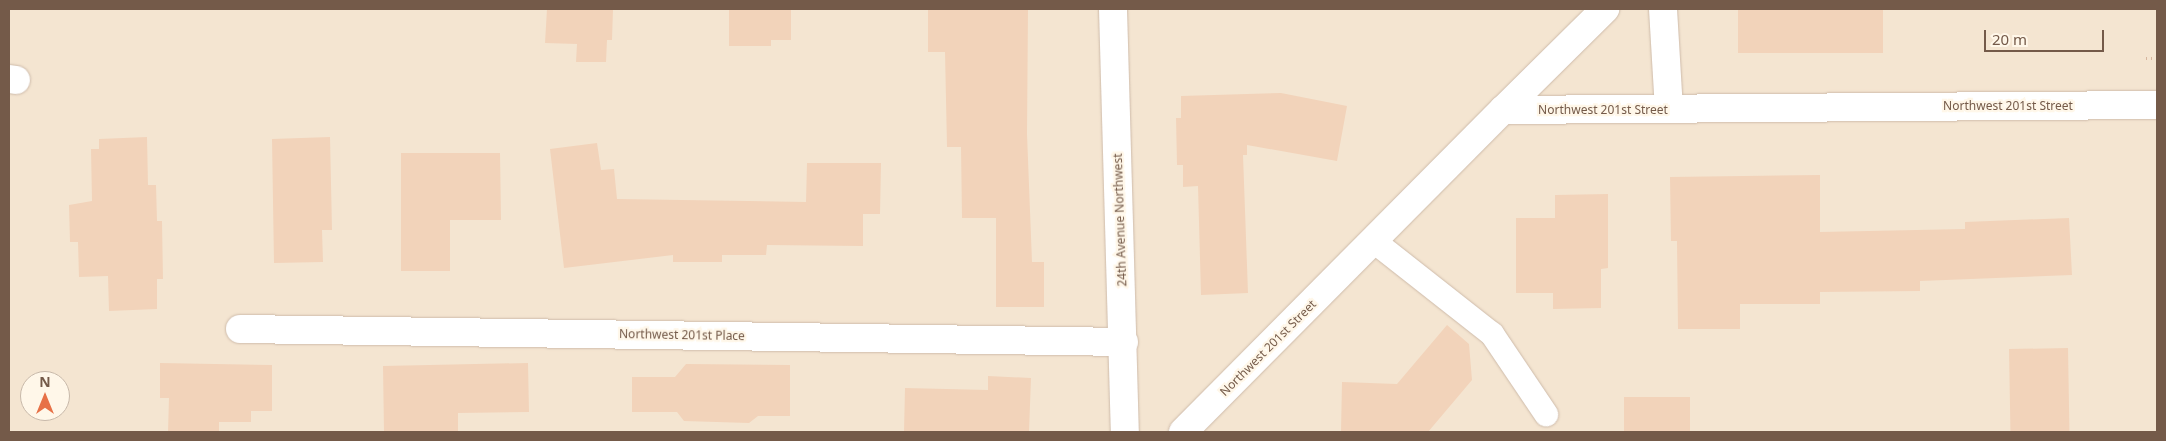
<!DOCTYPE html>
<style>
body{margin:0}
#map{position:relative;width:2166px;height:441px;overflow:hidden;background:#fcf3e3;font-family:"Noto Sans",sans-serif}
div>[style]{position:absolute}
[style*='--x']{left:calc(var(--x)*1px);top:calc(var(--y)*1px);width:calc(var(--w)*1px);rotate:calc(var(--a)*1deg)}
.residential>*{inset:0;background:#f4e5d1}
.building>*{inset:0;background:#f2d3ba;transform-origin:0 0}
.path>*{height:3px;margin-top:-1.5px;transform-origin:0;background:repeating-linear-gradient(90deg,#d7b69e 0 1px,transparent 0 5px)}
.roads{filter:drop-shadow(0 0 1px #cebbaa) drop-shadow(0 0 1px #cebbaa)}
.lane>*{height:24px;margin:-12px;padding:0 12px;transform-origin:12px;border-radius:12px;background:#fff}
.street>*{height:28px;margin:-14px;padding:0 14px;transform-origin:14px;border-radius:14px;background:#fff}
span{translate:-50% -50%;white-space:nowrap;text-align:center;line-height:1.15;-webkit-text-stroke:4.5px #fff7e9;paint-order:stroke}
.street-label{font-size:12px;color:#745a49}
.frame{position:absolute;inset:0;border:10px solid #745a49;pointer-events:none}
.north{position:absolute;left:20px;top:371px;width:50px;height:50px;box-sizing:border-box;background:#fff7e9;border:1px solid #c7b8a9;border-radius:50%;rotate:0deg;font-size:14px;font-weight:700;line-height:20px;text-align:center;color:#745a49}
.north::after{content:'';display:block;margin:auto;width:18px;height:22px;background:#e77147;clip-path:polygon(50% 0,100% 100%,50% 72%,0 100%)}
.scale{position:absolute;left:1984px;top:30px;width:120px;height:22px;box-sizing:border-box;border:2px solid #745a49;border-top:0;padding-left:6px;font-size:15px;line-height:18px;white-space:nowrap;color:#745a49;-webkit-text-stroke:4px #fff7e9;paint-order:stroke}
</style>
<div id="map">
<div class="residential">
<i style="clip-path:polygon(evenodd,9px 9px,2157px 9px,2157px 432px,9px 432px,9px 9px,30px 381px,60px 381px,60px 411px,30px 411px,30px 381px)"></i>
</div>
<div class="building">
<i style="clip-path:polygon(547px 9px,613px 9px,612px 40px,607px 40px,606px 62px,576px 62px,577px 44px,545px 43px)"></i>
<i style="clip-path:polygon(729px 9px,791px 9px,791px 40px,771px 40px,771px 46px,729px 46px)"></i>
<i style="clip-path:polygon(928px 9px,1028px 9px,1027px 134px,1032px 262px,1044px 262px,1044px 307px,996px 307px,996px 218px,962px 218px,961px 147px,947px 147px,945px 52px,928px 52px)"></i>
<i style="left:1738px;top:9px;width:145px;height:44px"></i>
<i style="clip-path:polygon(1281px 93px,1347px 106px,1337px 161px,1247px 145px,1247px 155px,1243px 155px,1248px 293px,1201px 295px,1198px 186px,1183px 187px,1183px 165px,1177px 165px,1176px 118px,1181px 118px,1181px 96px)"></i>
<i style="clip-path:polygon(147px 137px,148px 185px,156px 185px,157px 221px,162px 221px,163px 279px,157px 279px,157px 309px,109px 311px,108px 276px,79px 277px,78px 242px,70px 242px,69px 205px,92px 201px,91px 149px,99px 149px,99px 139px)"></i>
<i style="clip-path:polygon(330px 137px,332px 230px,322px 230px,323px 262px,274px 263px,272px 139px)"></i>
<i style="clip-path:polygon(597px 143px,601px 170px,614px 169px,617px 199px,806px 202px,807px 163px,881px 163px,880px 214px,863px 214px,863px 246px,767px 245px,766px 255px,722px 255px,722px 262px,673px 262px,673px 255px,564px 268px,550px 149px)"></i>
<i style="clip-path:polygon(401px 153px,500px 153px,501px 220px,450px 220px,450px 271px,401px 271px)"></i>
<i style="clip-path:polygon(1820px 175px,1820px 232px,1965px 229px,1965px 222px,2069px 218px,2072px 275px,1920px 281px,1920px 291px,1820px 292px,1820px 304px,1740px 304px,1740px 329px,1678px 329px,1677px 241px,1671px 241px,1670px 177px)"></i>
<i style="clip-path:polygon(1608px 194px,1608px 268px,1601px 269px,1601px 308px,1553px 309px,1553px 293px,1516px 293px,1516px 218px,1555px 218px,1555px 195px)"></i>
<i style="clip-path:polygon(1447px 325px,1469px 344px,1472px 380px,1428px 432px,1341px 432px,1342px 382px,1397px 384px)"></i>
<i style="left:2068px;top:348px;width:84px;height:59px;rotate:89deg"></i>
<i style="clip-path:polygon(160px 363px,272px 365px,272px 411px,251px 411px,251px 422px,219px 422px,219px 432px,168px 432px,169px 398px,160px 398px)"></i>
<i style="clip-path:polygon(528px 363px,529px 412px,458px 413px,458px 432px,384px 432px,383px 366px)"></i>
<i style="clip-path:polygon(686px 364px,790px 365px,790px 416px,758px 416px,749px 423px,684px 421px,677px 412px,632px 412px,632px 377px,675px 377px)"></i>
<i style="clip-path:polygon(988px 376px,1031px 378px,1029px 432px,904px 432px,905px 388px,988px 390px)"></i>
<i style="left:1624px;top:397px;width:66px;height:35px"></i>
</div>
<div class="path">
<i style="--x:2146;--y:58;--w:11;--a:0"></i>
</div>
<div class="roads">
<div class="lane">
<i style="--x:1375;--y:242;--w:149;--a:38.2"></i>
<i style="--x:1492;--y:334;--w:97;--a:56"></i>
</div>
<div class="street">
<i style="--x:1113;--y:9;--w:423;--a:88.4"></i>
<i style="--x:1663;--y:9;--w:100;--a:86.6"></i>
<i style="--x:9;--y:79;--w:7;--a:8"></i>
<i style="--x:1503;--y:110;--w:144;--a:-44.7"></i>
<i style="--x:240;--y:329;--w:884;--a:0.84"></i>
<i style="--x:1183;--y:432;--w:454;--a:-45.2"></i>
<i style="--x:1503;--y:110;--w:654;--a:-0.44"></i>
</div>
</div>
<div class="street-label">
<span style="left:2008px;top:106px">Northwest 201st Street</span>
<span style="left:1603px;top:110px">Northwest 201st Street</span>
<span style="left:1120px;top:220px;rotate:-92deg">24th Avenue Northwest</span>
<span style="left:682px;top:335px;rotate:1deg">Northwest 201st Place</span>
<span style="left:1268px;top:348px;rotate:-45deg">Northwest 201st Street</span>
</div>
<div class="frame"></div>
<div class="north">N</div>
<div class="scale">20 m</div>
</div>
